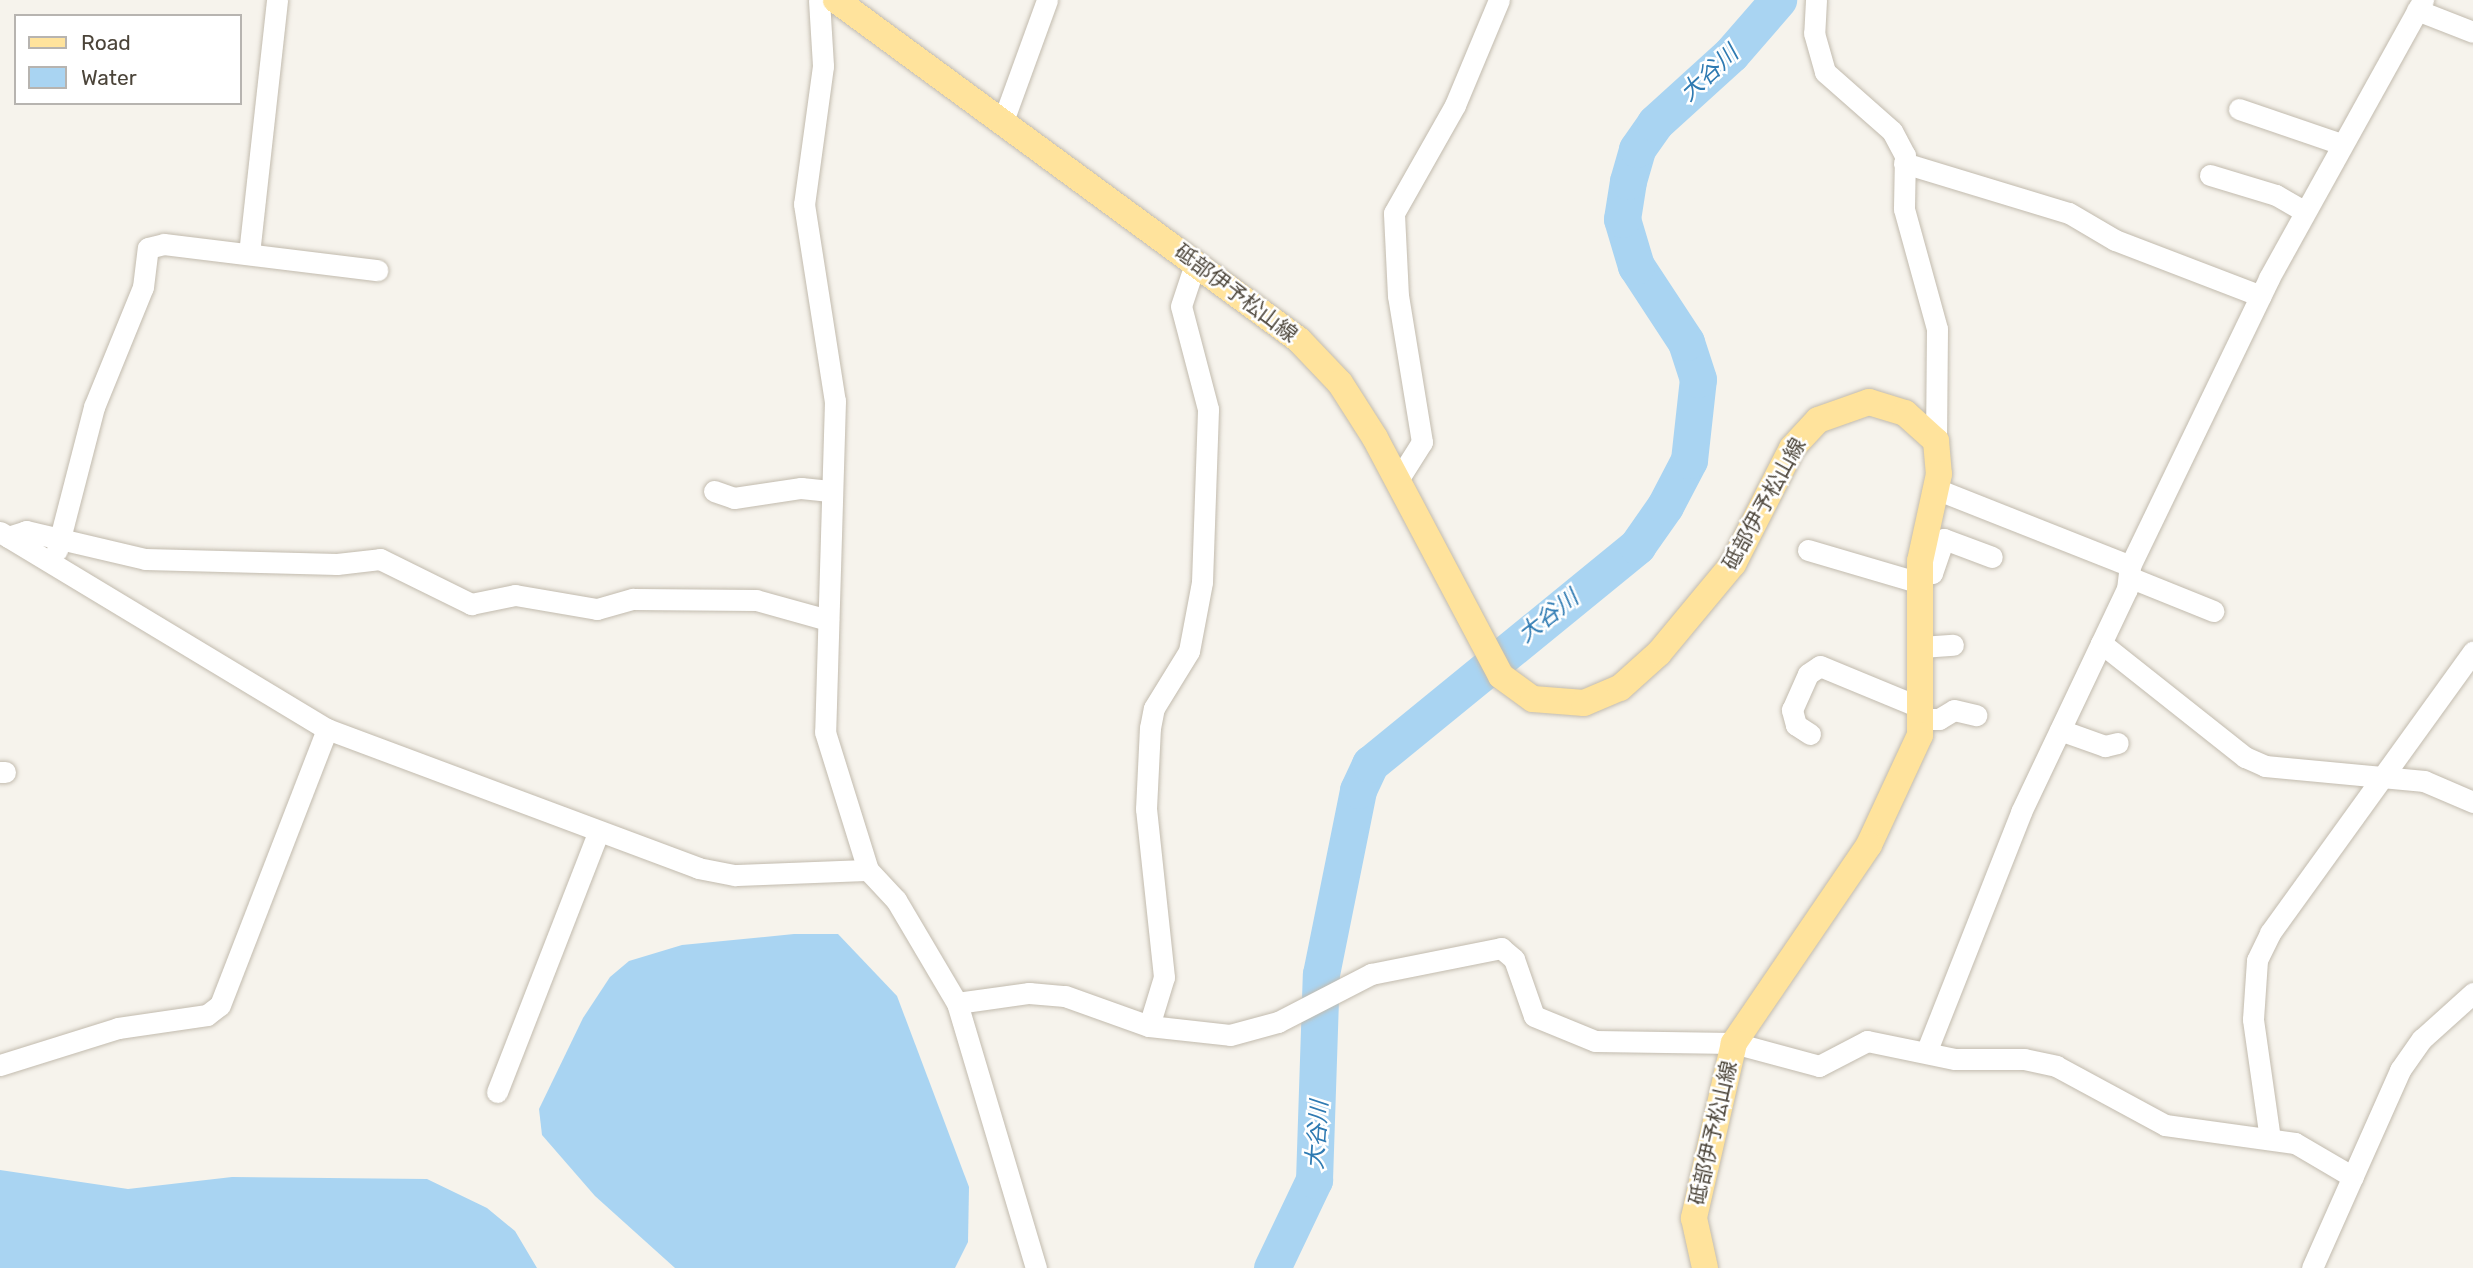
<!DOCTYPE html>
<meta charset="utf-8">
<style>
body{margin:0}
#map{position:relative;width:2473px;height:1268px;overflow:hidden;background:#f6f3ec;font-family:Rubik,"Noto Sans JP",sans-serif}
div>[style]{position:absolute}
[style*='--x']{left:calc(var(--x)*1px);top:calc(var(--y)*1px);width:calc(var(--w)*1px);rotate:calc(var(--a)*1deg)}
.water>*{inset:0;background:#a9d4f2}
.river>*{height:37px;margin:-18.5px;padding:0 18.5px;transform-origin:18.5px;border-radius:18.5px;background:#a9d4f2}
.roads{filter:drop-shadow(0 0 2px #c2bbae) drop-shadow(0 0 2px #c2bbae)}
.minor>*{height:21px;margin:-10.5px;padding:0 10.5px;transform-origin:10.5px;border-radius:10.5px;background:#fff}
.major>*{height:26px;margin:-13px;padding:0 13px;transform-origin:13px;border-radius:13px;background:#ffe39c}
span{translate:-50% -50%;white-space:nowrap;text-align:center;line-height:1.15;-webkit-text-stroke:5px #fff;paint-order:stroke}
.street-label{font-size:21px;color:#4b4439}
.water-label{font-size:23px;color:#2e7ab2;font-style:italic}
.legend{position:absolute;left:14px;top:14px;width:228px;height:91px;box-sizing:border-box;background:#fff;border:2px solid #b7b4b0;margin:0;padding:9px 12px;list-style:none;font-size:21px;color:#4b4439}
.legend li{display:flex;align-items:center;gap:14px;height:35px}
.legend b{width:35px;border:2px solid #b7b4b0}
</style>
<div id="map">
<div class="water">
<i style="clip-path:polygon(794px 934px,838px 934px,897px 996px,969px 1187px,968px 1242px,955px 1268px,675px 1268px,595px 1196px,542px 1135px,539px 1109px,583px 1018px,610px 977px,629px 961px,682px 945px)"></i>
<i style="clip-path:polygon(0 1170px,128px 1189px,232px 1177px,427px 1179px,487px 1208px,515px 1231px,537px 1268px,0 1268px)"></i>
</div>
<div class="river">
<i style="--x:1272;--y:1268;--w:98;--a:-64.5"></i>
<i style="--x:1314;--y:1180;--w:206;--a:-88.1"></i>
<i style="--x:1321;--y:974;--w:188;--a:-78.6"></i>
<i style="--x:1358;--y:790;--w:29;--a:-65"></i>
<i style="--x:1370;--y:764;--w:345;--a:-39.2"></i>
<i style="--x:1637;--y:546;--w:49;--a:-55"></i>
<i style="--x:1665;--y:506;--w:52;--a:-62.4"></i>
<i style="--x:1689;--y:460;--w:81;--a:-83.7"></i>
<i style="--x:1698;--y:379;--w:39;--a:-108"></i>
<i style="--x:1686;--y:342;--w:91;--a:-123.3"></i>
<i style="--x:1636;--y:266;--w:49;--a:-106.6"></i>
<i style="--x:1622;--y:219;--w:38;--a:-81"></i>
<i style="--x:1628;--y:181;--w:33;--a:-74"></i>
<i style="--x:1637;--y:149;--w:32;--a:-55"></i>
<i style="--x:1655;--y:123;--w:103;--a:-42.2"></i>
<i style="--x:1731;--y:54;--w:72;--a:-49"></i>
</div>
<div class="roads">
<div class="minor">
<i style="--x:819;--y:0;--w:66;--a:86.5"></i>
<i style="--x:823;--y:66;--w:139;--a:97.8"></i>
<i style="--x:804;--y:204;--w:199;--a:81.1"></i>
<i style="--x:835;--y:401;--w:331;--a:91.7"></i>
<i style="--x:825;--y:732;--w:145;--a:72.7"></i>
<i style="--x:868;--y:870;--w:41;--a:47"></i>
<i style="--x:896;--y:900;--w:120;--a:59.4"></i>
<i style="--x:957;--y:1003;--w:277;--a:73.4"></i>
<i style="--x:1816;--y:0;--w:33;--a:93"></i>
<i style="--x:1814;--y:33;--w:41;--a:74.2"></i>
<i style="--x:1825;--y:72;--w:89;--a:41.4"></i>
<i style="--x:1892;--y:131;--w:27;--a:62"></i>
<i style="--x:1905;--y:155;--w:54;--a:91.1"></i>
<i style="--x:1904;--y:209;--w:124;--a:74.6"></i>
<i style="--x:1937;--y:329;--w:112;--a:90.5"></i>
<i style="--x:2417;--y:10;--w:60;--a:21.4"></i>
<i style="--x:2239;--y:109;--w:108;--a:18.9"></i>
<i style="--x:1003;--y:121;--w:129;--a:-70"></i>
<i style="--x:1904;--y:163;--w:172;--a:16.9"></i>
<i style="--x:2069;--y:213;--w:53;--a:30.4"></i>
<i style="--x:2115;--y:240;--w:156;--a:21"></i>
<i style="--x:2210;--y:175;--w:69;--a:16.9"></i>
<i style="--x:2276;--y:195;--w:32;--a:30"></i>
<i style="--x:249;--y:254;--w:256;--a:-83.7"></i>
<i style="--x:1398;--y:480;--w:45;--a:-57.7"></i>
<i style="--x:1422;--y:442;--w:148;--a:-99.3"></i>
<i style="--x:1398;--y:296;--w:83;--a:-92.8"></i>
<i style="--x:1394;--y:213;--w:124;--a:-60.5"></i>
<i style="--x:1455;--y:105;--w:114;--a:-67.3"></i>
<i style="--x:1936;--y:489;--w:209;--a:21.6"></i>
<i style="--x:714;--y:491;--w:21;--a:19"></i>
<i style="--x:734;--y:498;--w:68;--a:-8.5"></i>
<i style="--x:801;--y:488;--w:29;--a:6"></i>
<i style="--x:0;--y:532;--w:382;--a:31.1"></i>
<i style="--x:327;--y:729;--w:396;--a:20.5"></i>
<i style="--x:698;--y:868;--w:38;--a:11"></i>
<i style="--x:735;--y:875;--w:133;--a:-2.2"></i>
<i style="--x:8;--y:537;--w:19;--a:-18"></i>
<i style="--x:26;--y:531;--w:122;--a:13.2"></i>
<i style="--x:145;--y:559;--w:192;--a:1.5"></i>
<i style="--x:337;--y:564;--w:43;--a:-6.6"></i>
<i style="--x:380;--y:559;--w:102;--a:26.3"></i>
<i style="--x:471;--y:604;--w:45;--a:-11.6"></i>
<i style="--x:515;--y:595;--w:83;--a:9.7"></i>
<i style="--x:597;--y:609;--w:37;--a:-16"></i>
<i style="--x:633;--y:599;--w:123;--a:0.5"></i>
<i style="--x:756;--y:600;--w:75;--a:15.5"></i>
<i style="--x:57;--y:550;--w:148;--a:-75.5"></i>
<i style="--x:94;--y:407;--w:130;--a:-67.8"></i>
<i style="--x:143;--y:287;--w:39;--a:-83"></i>
<i style="--x:148;--y:248;--w:16;--a:-14"></i>
<i style="--x:164;--y:244;--w:215;--a:7"></i>
<i style="--x:1808;--y:550;--w:117;--a:16.4"></i>
<i style="--x:1920;--y:573;--w:12;--a:0"></i>
<i style="--x:1932;--y:573;--w:36;--a:-71"></i>
<i style="--x:1944;--y:539;--w:51;--a:20.6"></i>
<i style="--x:2129;--y:577;--w:91;--a:22"></i>
<i style="--x:2101;--y:643;--w:184;--a:38.4"></i>
<i style="--x:2245;--y:757;--w:22;--a:24"></i>
<i style="--x:2265;--y:766;--w:160;--a:5.4"></i>
<i style="--x:2424;--y:781;--w:53;--a:23.2"></i>
<i style="--x:1921;--y:647;--w:32;--a:-4"></i>
<i style="--x:1921;--y:719;--w:18;--a:0"></i>
<i style="--x:1939;--y:719;--w:17;--a:-31"></i>
<i style="--x:1954;--y:710;--w:23;--a:13"></i>
<i style="--x:2060;--y:730;--w:48;--a:19.6"></i>
<i style="--x:2105;--y:746;--w:13;--a:-13"></i>
<i style="--x:1810;--y:734;--w:17;--a:-147"></i>
<i style="--x:1796;--y:725;--w:16;--a:-105"></i>
<i style="--x:1792;--y:710;--w:39;--a:-66"></i>
<i style="--x:1808;--y:674;--w:14;--a:-34"></i>
<i style="--x:1820;--y:666;--w:110;--a:22.4"></i>
<i style="--x:0;--y:772;--w:5;--a:0"></i>
<i style="--x:957;--y:1003;--w:73;--a:-7.9"></i>
<i style="--x:1029;--y:993;--w:36;--a:5"></i>
<i style="--x:1065;--y:996;--w:89;--a:19.7"></i>
<i style="--x:1149;--y:1026;--w:81;--a:6.3"></i>
<i style="--x:1230;--y:1035;--w:50;--a:-15.2"></i>
<i style="--x:1278;--y:1022;--w:105;--a:-27.3"></i>
<i style="--x:1371;--y:974;--w:133;--a:-11.3"></i>
<i style="--x:1501;--y:948;--w:17;--a:40"></i>
<i style="--x:1514;--y:959;--w:60;--a:70.7"></i>
<i style="--x:1534;--y:1016;--w:66;--a:22.3"></i>
<i style="--x:1595;--y:1041;--w:139;--a:0.8"></i>
<i style="--x:1734;--y:1043;--w:88;--a:15.1"></i>
<i style="--x:1819;--y:1066;--w:54;--a:-27.5"></i>
<i style="--x:1867;--y:1041;--w:90;--a:11.6"></i>
<i style="--x:1955;--y:1059;--w:69;--a:0"></i>
<i style="--x:2024;--y:1059;--w:33;--a:12"></i>
<i style="--x:2056;--y:1066;--w:124;--a:28.4"></i>
<i style="--x:2165;--y:1125;--w:131;--a:7.9"></i>
<i style="--x:2295;--y:1143;--w:67;--a:30.4"></i>
<i style="--x:1149;--y:1026;--w:51;--a:-73"></i>
<i style="--x:1164;--y:977;--w:169;--a:-96.1"></i>
<i style="--x:1146;--y:809;--w:81;--a:-87.2"></i>
<i style="--x:1150;--y:728;--w:20;--a:-79"></i>
<i style="--x:1154;--y:708;--w:67;--a:-58.4"></i>
<i style="--x:1189;--y:651;--w:70;--a:-79.3"></i>
<i style="--x:1202;--y:582;--w:173;--a:-88"></i>
<i style="--x:1208;--y:409;--w:106;--a:-104.7"></i>
<i style="--x:1181;--y:306;--w:47;--a:-71.6"></i>
<i style="--x:1927;--y:1050;--w:256;--a:-68.4"></i>
<i style="--x:2021;--y:812;--w:247;--a:-64.6"></i>
<i style="--x:2127;--y:589;--w:23;--a:-83"></i>
<i style="--x:2130;--y:566;--w:320;--a:-64.2"></i>
<i style="--x:2269;--y:278;--w:318;--a:-61"></i>
<i style="--x:0;--y:1065;--w:124;--a:-17.4"></i>
<i style="--x:118;--y:1028;--w:90;--a:-8.3"></i>
<i style="--x:207;--y:1015;--w:16;--a:-38"></i>
<i style="--x:220;--y:1005;--w:296;--a:-68.8"></i>
<i style="--x:497;--y:1092;--w:278;--a:-68.7"></i>
<i style="--x:2270;--y:1139;--w:121;--a:-98.1"></i>
<i style="--x:2253;--y:1019;--w:59;--a:-86.1"></i>
<i style="--x:2257;--y:960;--w:30;--a:-64"></i>
<i style="--x:2270;--y:933;--w:347;--a:-54.2"></i>
<i style="--x:2312;--y:1268;--w:217;--a:-66"></i>
<i style="--x:2400;--y:1070;--w:38;--a:-55"></i>
<i style="--x:2422;--y:1039;--w:69;--a:-42"></i>
</div>
<div class="major">
<i style="--x:836;--y:0;--w:574;--a:36.29"></i>
<i style="--x:1299;--y:340;--w:59;--a:46.4"></i>
<i style="--x:1340;--y:383;--w:65;--a:57.5"></i>
<i style="--x:1375;--y:438;--w:269;--a:62.1"></i>
<i style="--x:1501;--y:676;--w:39;--a:36"></i>
<i style="--x:1533;--y:699;--w:51;--a:4.5"></i>
<i style="--x:1584;--y:703;--w:39;--a:-23"></i>
<i style="--x:1620;--y:688;--w:52;--a:-41.9"></i>
<i style="--x:1659;--y:653;--w:116;--a:-50.3"></i>
<i style="--x:1733;--y:564;--w:130;--a:-63"></i>
<i style="--x:1792;--y:448;--w:38;--a:-47"></i>
<i style="--x:1818;--y:420;--w:54;--a:-19.4"></i>
<i style="--x:1869;--y:402;--w:38;--a:17"></i>
<i style="--x:1905;--y:413;--w:42;--a:42.1"></i>
<i style="--x:1936;--y:441;--w:33;--a:85"></i>
<i style="--x:1939;--y:474;--w:89;--a:102.3"></i>
<i style="--x:1920;--y:561;--w:174;--a:90"></i>
<i style="--x:1920;--y:735;--w:121;--a:114.9"></i>
<i style="--x:1869;--y:845;--w:240;--a:124.3"></i>
<i style="--x:1734;--y:1043;--w:180;--a:102.9"></i>
<i style="--x:1694;--y:1218;--w:51;--a:77.6"></i>
</div>
</div>
<div class="street-label">
<span style="left:1236px;top:293px;rotate:37deg">砥部伊予松山線</span>
<span style="left:1764px;top:504px;rotate:-61deg">砥部伊予松山線</span>
<span style="left:1713px;top:1133px;rotate:-77deg">砥部伊予松山線</span>
</div>
<div class="water-label">
<span style="left:1709px;top:73px;rotate:-43deg">大谷川</span>
<span style="left:1548px;top:616px;rotate:-38deg">大谷川</span>
<span style="left:1317px;top:1135px;rotate:-86deg">大谷川</span>
</div>
<ul class="legend">
<li><b style="height:9px;background:#ffe39c"></b>Road</li>
<li><b style="height:19px;background:#a9d4f2"></b>Water</li>
</ul>
</div>
